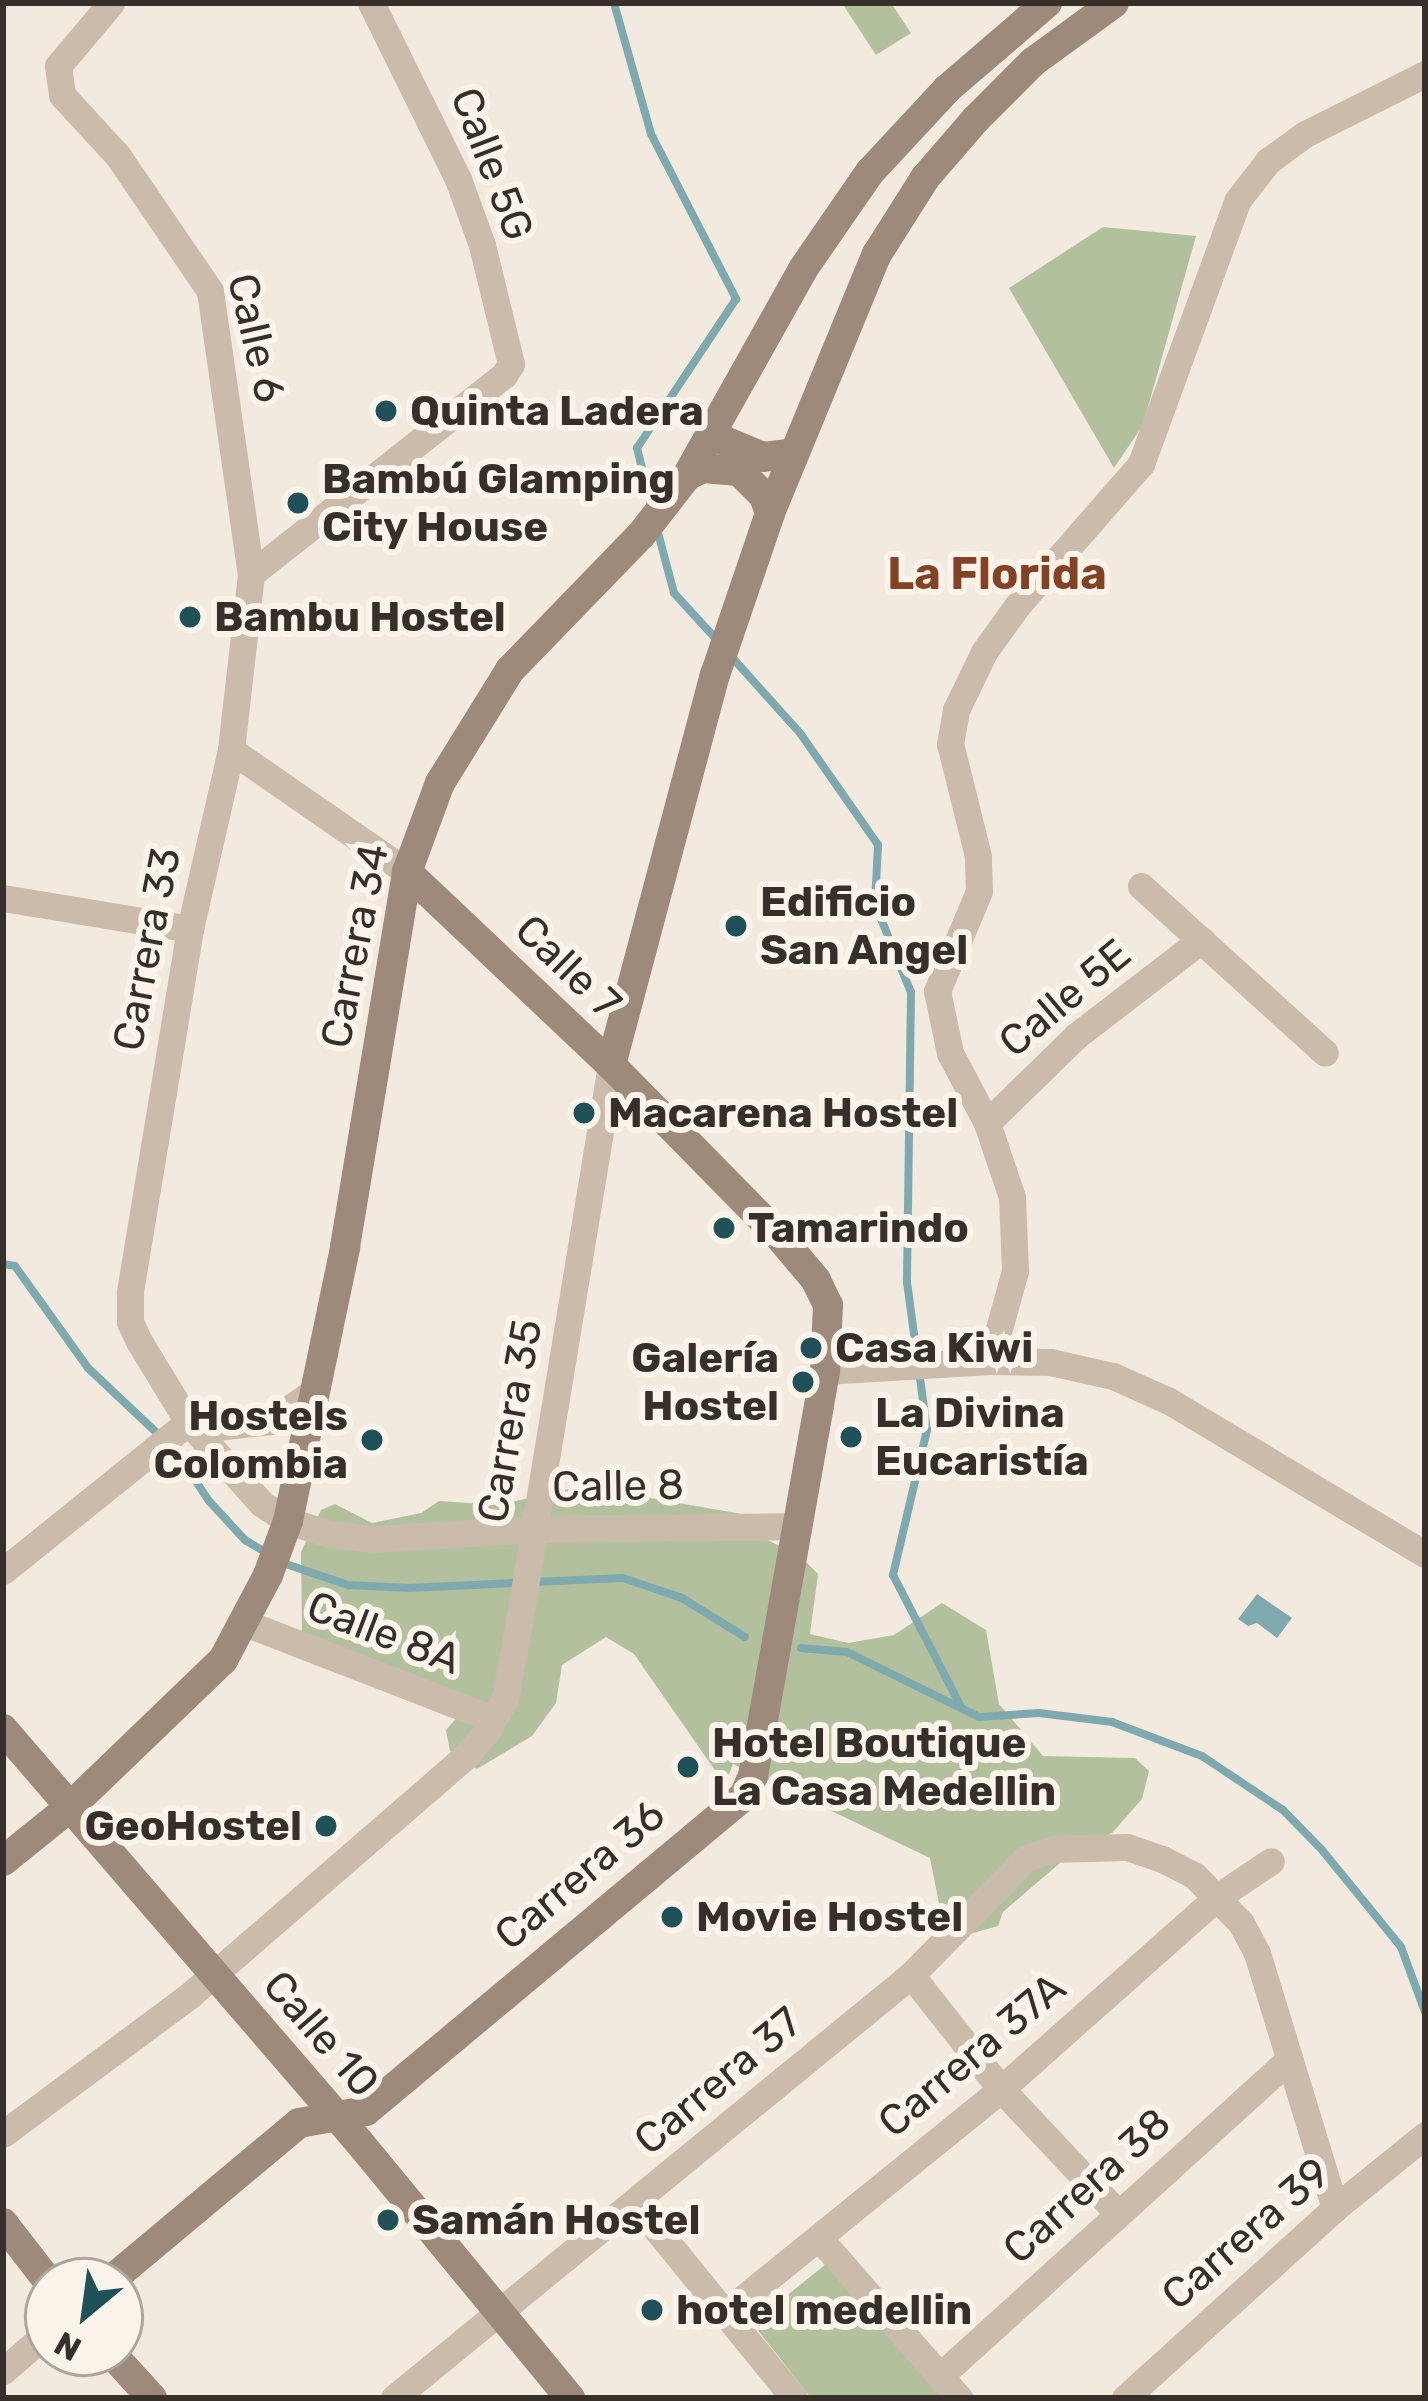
<!DOCTYPE html>
<meta charset="utf-8">
<style>
body{margin:0}
#map{position:relative;width:1428px;height:2401px;overflow:hidden;background:#f2eade;font-family:Rubik,sans-serif}
div>[style]{position:absolute}
[style*='--x']{left:calc(var(--x)*1px);top:calc(var(--y)*1px);width:calc(var(--w)*1px);rotate:calc(var(--a)*1deg)}
.green>*{inset:0;background:#b3c09e}
.water>*{inset:0;background:#7ea9ae}
.stream>*{height:8px;margin:-4px;padding:0 4px;transform-origin:4px;border-radius:4px;background:#7ea9ae}
.street>*{height:27px;margin:-13.5px;padding:0 13.5px;transform-origin:13.5px;border-radius:13.5px;background:#cabbaa}
.secondary>*{height:30px;margin:-15px;padding:0 15px;transform-origin:15px;border-radius:15px;background:#9d8a7b}
.dots>*{width:33px;height:33px;translate:-50% -50%;box-sizing:border-box;border:6px solid #f9f3ea;border-radius:50%}
span{translate:-50% -50%;white-space:nowrap;text-align:center;line-height:1.15;-webkit-text-stroke:12px #f9f3ea;paint-order:stroke}
.street-label{font-size:42px;color:#372f29}
.poi-label{font-size:42px;color:#372f29;font-weight:700}
.left{translate:0 -50%;text-align:left}
.right{translate:-100% -50%;text-align:right}
.neighbourhood-label{font-size:45px;color:#844225;font-weight:700}
.frame{position:absolute;inset:0;border:6px solid #372f29;pointer-events:none}
.north{position:absolute;left:24px;top:2257px;width:120px;height:120px;box-sizing:border-box;background:#f9f3ea;border:3px solid #aba59d;border-radius:50%;rotate:209deg;font-size:33px;font-weight:700;line-height:48px;text-align:center;color:#372f29}
.north::after{content:'';display:block;margin:auto;width:42px;height:54px;background:#205058;clip-path:polygon(50% 0,100% 100%,50% 72%,0 100%)}
</style>
<div id="map">
<div class="green">
<i style="clip-path:polygon(842px 3px,891px 3px,911px 33px,876px 55px)"></i>
<i style="clip-path:polygon(1103px 227px,1196px 236px,1143px 425px,1114px 468px,1009px 288px)"></i>
<i style="clip-path:polygon(582px 1486px,753px 1516px,768px 1540px,802px 1558px,818px 1574px,810px 1634px,848px 1643px,894px 1635px,942px 1603px,986px 1630px,999px 1704px,1043px 1756px,1135px 1758px,1149px 1771px,1142px 1799px,1112px 1833px,1081px 1845px,1003px 1912px,998px 1926px,966px 1935px,942px 1919px,930px 1858px,733px 1764px,729px 1774px,719px 1776px,634px 1654px,606px 1637px,562px 1665px,556px 1703px,532px 1736px,477px 1769px,450px 1751px,446px 1730px,460px 1714px,302px 1635px,301px 1552px,321px 1510px,335px 1504px,372px 1523px,421px 1513px,439px 1501px,498px 1505px)"></i>
<i style="clip-path:polygon(826px 2264px,952px 2398px,811px 2398px,757px 2329px,764px 2314px)"></i>
</div>
<div class="water">
<i style="clip-path:polygon(1257px 1594px,1292px 1618px,1277px 1638px,1257px 1623px,1248px 1626px,1238px 1619px)"></i>
</div>
<div class="stream">
<i style="--x:614;--y:3;--w:136;--a:74.2"></i>
<i style="--x:651;--y:134;--w:186;--a:62.7"></i>
<i style="--x:736;--y:299;--w:179;--a:123.6"></i>
<i style="--x:637;--y:448;--w:62;--a:76"></i>
<i style="--x:657;--y:529;--w:66;--a:75.1"></i>
<i style="--x:674;--y:593;--w:62;--a:47.6"></i>
<i style="--x:730;--y:655;--w:105;--a:48.1"></i>
<i style="--x:800;--y:733;--w:136;--a:55.1"></i>
<i style="--x:878;--y:845;--w:59;--a:92.9"></i>
<i style="--x:875;--y:904;--w:95;--a:67.8"></i>
<i style="--x:911;--y:992;--w:290;--a:90.8"></i>
<i style="--x:907;--y:1282;--w:149;--a:82.3"></i>
<i style="--x:927;--y:1430;--w:149;--a:103.2"></i>
<i style="--x:893;--y:1575;--w:148;--a:62.7"></i>
<i style="--x:3;--y:1264;--w:12;--a:9"></i>
<i style="--x:15;--y:1266;--w:125;--a:54.4"></i>
<i style="--x:88;--y:1368;--w:121;--a:43.3"></i>
<i style="--x:176;--y:1451;--w:60;--a:56.6"></i>
<i style="--x:209;--y:1501;--w:53;--a:47.3"></i>
<i style="--x:245;--y:1540;--w:29;--a:31"></i>
<i style="--x:283;--y:1563;--w:69;--a:18.7"></i>
<i style="--x:348;--y:1585;--w:61;--a:2.8"></i>
<i style="--x:409;--y:1588;--w:214;--a:-2.7"></i>
<i style="--x:623;--y:1578;--w:62;--a:18.7"></i>
<i style="--x:682;--y:1598;--w:74;--a:31.8"></i>
<i style="--x:801;--y:1648;--w:46;--a:5"></i>
<i style="--x:847;--y:1652;--w:147;--a:26.2"></i>
<i style="--x:979;--y:1717;--w:60;--a:-3.8"></i>
<i style="--x:1039;--y:1713;--w:74;--a:7"></i>
<i style="--x:1112;--y:1722;--w:96;--a:20.7"></i>
<i style="--x:1202;--y:1756;--w:97;--a:33.7"></i>
<i style="--x:1283;--y:1810;--w:56;--a:45.7"></i>
<i style="--x:1322;--y:1850;--w:125;--a:50.8"></i>
<i style="--x:1401;--y:1947;--w:69;--a:69.7"></i>
</div>
<div class="street">
<i style="--x:111;--y:3;--w:82;--a:130.1"></i>
<i style="--x:58;--y:66;--w:29;--a:82"></i>
<i style="--x:62;--y:95;--w:83;--a:47.4"></i>
<i style="--x:118;--y:156;--w:163;--a:55.7"></i>
<i style="--x:210;--y:291;--w:286;--a:81.8"></i>
<i style="--x:251;--y:574;--w:177;--a:96.5"></i>
<i style="--x:231;--y:750;--w:184;--a:102.9"></i>
<i style="--x:190;--y:929;--w:369;--a:99.4"></i>
<i style="--x:130;--y:1293;--w:29;--a:90"></i>
<i style="--x:130;--y:1322;--w:23;--a:65"></i>
<i style="--x:140;--y:1343;--w:92;--a:58.7"></i>
<i style="--x:188;--y:1422;--w:110;--a:47.9"></i>
<i style="--x:262;--y:1504;--w:31;--a:33"></i>
<i style="--x:288;--y:1521;--w:44;--a:17.2"></i>
<i style="--x:330;--y:1534;--w:44;--a:6.5"></i>
<i style="--x:374;--y:1539;--w:159;--a:-3.6"></i>
<i style="--x:533;--y:1529;--w:265;--a:-0.6"></i>
<i style="--x:251;--y:574;--w:322;--a:-38.2"></i>
<i style="--x:504;--y:375;--w:13;--a:-58"></i>
<i style="--x:511;--y:364;--w:122;--a:-103.7"></i>
<i style="--x:482;--y:245;--w:70;--a:-110"></i>
<i style="--x:458;--y:179;--w:196;--a:-116.3"></i>
<i style="--x:231;--y:750;--w:214;--a:34.7"></i>
<i style="--x:1141;--y:886;--w:248;--a:42.2"></i>
<i style="--x:3;--y:898;--w:190;--a:9.4"></i>
<i style="--x:987;--y:1123;--w:124;--a:-44.3"></i>
<i style="--x:1076;--y:1036;--w:158;--a:-37.5"></i>
<i style="--x:990;--y:1361;--w:93;--a:-74.5"></i>
<i style="--x:1015;--y:1271;--w:74;--a:-92.3"></i>
<i style="--x:1012;--y:1197;--w:78;--a:-108.7"></i>
<i style="--x:987;--y:1123;--w:79;--a:-117.9"></i>
<i style="--x:950;--y:1053;--w:63;--a:-101.8"></i>
<i style="--x:937;--y:991;--w:108;--a:-67.2"></i>
<i style="--x:979;--y:891;--w:35;--a:-92"></i>
<i style="--x:978;--y:856;--w:115;--a:-104"></i>
<i style="--x:950;--y:744;--w:35;--a:-80"></i>
<i style="--x:956;--y:710;--w:64;--a:-64.2"></i>
<i style="--x:984;--y:652;--w:57;--a:-54.3"></i>
<i style="--x:1017;--y:606;--w:189;--a:-48.9"></i>
<i style="--x:1141;--y:464;--w:280;--a:-69.9"></i>
<i style="--x:1237;--y:201;--w:51;--a:-52.2"></i>
<i style="--x:1268;--y:161;--w:46;--a:-36.1"></i>
<i style="--x:1305;--y:134;--w:134;--a:-26.6"></i>
<i style="--x:825;--y:1371;--w:165;--a:-3.5"></i>
<i style="--x:990;--y:1361;--w:60;--a:1"></i>
<i style="--x:1050;--y:1362;--w:65;--a:12.5"></i>
<i style="--x:1113;--y:1376;--w:61;--a:24.1"></i>
<i style="--x:1169;--y:1401;--w:298;--a:30.9"></i>
<i style="--x:188;--y:1422;--w:28;--a:10"></i>
<i style="--x:216;--y:1427;--w:56;--a:-6.1"></i>
<i style="--x:272;--y:1421;--w:54;--a:-35.2"></i>
<i style="--x:3;--y:1571;--w:238;--a:-38.8"></i>
<i style="--x:245;--y:1623;--w:266;--a:21.2"></i>
<i style="--x:911;--y:1975;--w:145;--a:51.7"></i>
<i style="--x:1001;--y:2089;--w:170;--a:46.7"></i>
<i style="--x:3;--y:2134;--w:233;--a:-36.6"></i>
<i style="--x:190;--y:1995;--w:365;--a:-40.9"></i>
<i style="--x:466;--y:1756;--w:33;--a:-50"></i>
<i style="--x:487;--y:1731;--w:38;--a:-61"></i>
<i style="--x:505;--y:1698;--w:71;--a:-79.5"></i>
<i style="--x:518;--y:1628;--w:571;--a:-80.62"></i>
<i style="--x:635;--y:2203;--w:252;--a:50.8"></i>
<i style="--x:819;--y:2238;--w:213;--a:48.8"></i>
<i style="--x:726;--y:2312;--w:354;--a:-39"></i>
<i style="--x:1001;--y:2089;--w:288;--a:-41.6"></i>
<i style="--x:1216;--y:1898;--w:66;--a:-33.9"></i>
<i style="--x:3;--y:2371;--w:60;--a:-40.9"></i>
<i style="--x:940;--y:2376;--w:472;--a:-42.2"></i>
<i style="--x:394;--y:2398;--w:668;--a:-39.29"></i>
<i style="--x:911;--y:1975;--w:164;--a:-45.5"></i>
<i style="--x:1026;--y:1858;--w:28;--a:-18"></i>
<i style="--x:1053;--y:1849;--w:74;--a:-1.5"></i>
<i style="--x:1127;--y:1847;--w:37;--a:19"></i>
<i style="--x:1162;--y:1859;--w:37;--a:27"></i>
<i style="--x:1195;--y:1876;--w:66;--a:45.6"></i>
<i style="--x:1241;--y:1923;--w:34;--a:62"></i>
<i style="--x:1257;--y:1953;--w:267;--a:73"></i>
<i style="--x:1125;--y:2398;--w:283;--a:-42.1"></i>
<i style="--x:1335;--y:2208;--w:116;--a:-39"></i>
</div>
<div class="secondary">
<i style="--x:713;--y:436;--w:54;--a:22.8"></i>
<i style="--x:763;--y:457;--w:31;--a:-7"></i>
<i style="--x:687;--y:476;--w:18;--a:-27"></i>
<i style="--x:703;--y:468;--w:36;--a:5"></i>
<i style="--x:739;--y:471;--w:35;--a:45"></i>
<i style="--x:764;--y:496;--w:18;--a:71"></i>
<i style="--x:611;--y:1065;--w:404;--a:-75.1"></i>
<i style="--x:715;--y:675;--w:171;--a:-71.2"></i>
<i style="--x:770;--y:513;--w:280;--a:-67.6"></i>
<i style="--x:877;--y:254;--w:90;--a:-57.7"></i>
<i style="--x:925;--y:178;--w:77;--a:-49.2"></i>
<i style="--x:975;--y:120;--w:82;--a:-45"></i>
<i style="--x:1033;--y:62;--w:100;--a:-36.1"></i>
<i style="--x:3;--y:1729;--w:545;--a:49.24"></i>
<i style="--x:359;--y:2142;--w:332;--a:50.5"></i>
<i style="--x:3;--y:1861;--w:85;--a:-38.8"></i>
<i style="--x:69;--y:1808;--w:214;--a:-43.9"></i>
<i style="--x:223;--y:1660;--w:96;--a:-62.1"></i>
<i style="--x:268;--y:1575;--w:58;--a:-69.7"></i>
<i style="--x:288;--y:1521;--w:280;--a:-78.2"></i>
<i style="--x:345;--y:1247;--w:380;--a:-80.6"></i>
<i style="--x:407;--y:872;--w:95;--a:-69.7"></i>
<i style="--x:440;--y:783;--w:133;--a:-58.2"></i>
<i style="--x:510;--y:670;--w:188;--a:-45.9"></i>
<i style="--x:641;--y:535;--w:75;--a:-52.1"></i>
<i style="--x:687;--y:476;--w:237;--a:-60.7"></i>
<i style="--x:803;--y:269;--w:118;--a:-55.4"></i>
<i style="--x:870;--y:172;--w:113;--a:-47.1"></i>
<i style="--x:947;--y:89;--w:132;--a:-40.7"></i>
<i style="--x:3;--y:2223;--w:73;--a:52.2"></i>
<i style="--x:110;--y:2281;--w:246;--a:-39.9"></i>
<i style="--x:299;--y:2123;--w:68;--a:-10.2"></i>
<i style="--x:366;--y:2111;--w:492;--a:-39.8"></i>
<i style="--x:744;--y:1796;--w:22;--a:-66"></i>
<i style="--x:753;--y:1776;--w:411;--a:-79.9"></i>
<i style="--x:825;--y:1371;--w:66;--a:-87.4"></i>
<i style="--x:828;--y:1305;--w:28;--a:-116"></i>
<i style="--x:816;--y:1280;--w:59;--a:-130.2"></i>
<i style="--x:778;--y:1235;--w:238;--a:-134.5"></i>
<i style="--x:611;--y:1065;--w:281;--a:-136.6"></i>
<i style="--x:111;--y:2353;--w:61;--a:47.7"></i>
</div>
<div class="dots">
<i style="left:386px;top:411px;background:#205058"></i>
<i style="left:298px;top:503px;background:#205058"></i>
<i style="left:190px;top:617px;background:#205058"></i>
<i style="left:736px;top:926px;background:#205058"></i>
<i style="left:584px;top:1113px;background:#205058"></i>
<i style="left:724px;top:1228px;background:#205058"></i>
<i style="left:811px;top:1348px;background:#205058"></i>
<i style="left:803px;top:1382px;background:#205058"></i>
<i style="left:851px;top:1437px;background:#205058"></i>
<i style="left:372px;top:1440px;background:#205058"></i>
<i style="left:688px;top:1767px;background:#205058"></i>
<i style="left:326px;top:1826px;background:#205058"></i>
<i style="left:672px;top:1917px;background:#205058"></i>
<i style="left:388px;top:2220px;background:#205058"></i>
<i style="left:652px;top:2310px;background:#205058"></i>
</div>
<div class="street-label">
<span style="left:492px;top:164px;rotate:69deg">Calle 5G</span>
<span style="left:256px;top:338px;rotate:77deg">Calle 6</span>
<span style="left:355px;top:946px;rotate:-79deg">Carrera 34</span>
<span style="left:147px;top:949px;rotate:-79deg">Carrera 33</span>
<span style="left:568px;top:967px;rotate:44deg">Calle 7</span>
<span style="left:1065px;top:998px;rotate:-40deg">Calle 5E</span>
<span style="left:510px;top:1421px;rotate:-80deg">Carrera 35</span>
<span style="left:618px;top:1486px;rotate:-1deg">Calle 8</span>
<span style="left:384px;top:1633px;rotate:21deg">Calle 8A</span>
<span style="left:580px;top:1875px;rotate:-40deg">Carrera 36</span>
<span style="left:321px;top:2034px;rotate:49deg">Calle 10</span>
<span style="left:972px;top:2055px;rotate:-40deg">Carrera 37A</span>
<span style="left:718px;top:2081px;rotate:-40deg">Carrera 37</span>
<span style="left:1087px;top:2186px;rotate:-42deg">Carrera 38</span>
<span style="left:1246px;top:2234px;rotate:-41deg">Carrera 39</span>
</div>
<div class="poi-label">
<span class="left" style="left:410px;top:411px">Quinta Ladera</span>
<span class="left" style="left:322px;top:503px">Bambú Glamping<br>City House</span>
<span class="left" style="left:214px;top:617px">Bambu Hostel</span>
<span class="left" style="left:760px;top:926px">Edificio<br>San Angel</span>
<span class="left" style="left:608px;top:1113px">Macarena Hostel</span>
<span class="left" style="left:748px;top:1228px">Tamarindo</span>
<span class="left" style="left:835px;top:1348px">Casa Kiwi</span>
<span class="right" style="left:779px;top:1382px">Galería<br>Hostel</span>
<span class="left" style="left:875px;top:1437px">La Divina<br>Eucaristía</span>
<span class="right" style="left:348px;top:1440px">Hostels<br>Colombia</span>
<span class="left" style="left:712px;top:1767px">Hotel Boutique<br>La Casa Medellin</span>
<span class="right" style="left:302px;top:1826px">GeoHostel</span>
<span class="left" style="left:696px;top:1917px">Movie Hostel</span>
<span class="left" style="left:412px;top:2220px">Samán Hostel</span>
<span class="left" style="left:676px;top:2310px">hotel medellin</span>
</div>
<div class="neighbourhood-label">
<span style="left:997px;top:574px">La Florida</span>
</div>
<div class="frame"></div>
<div class="north">N</div>
</div>
